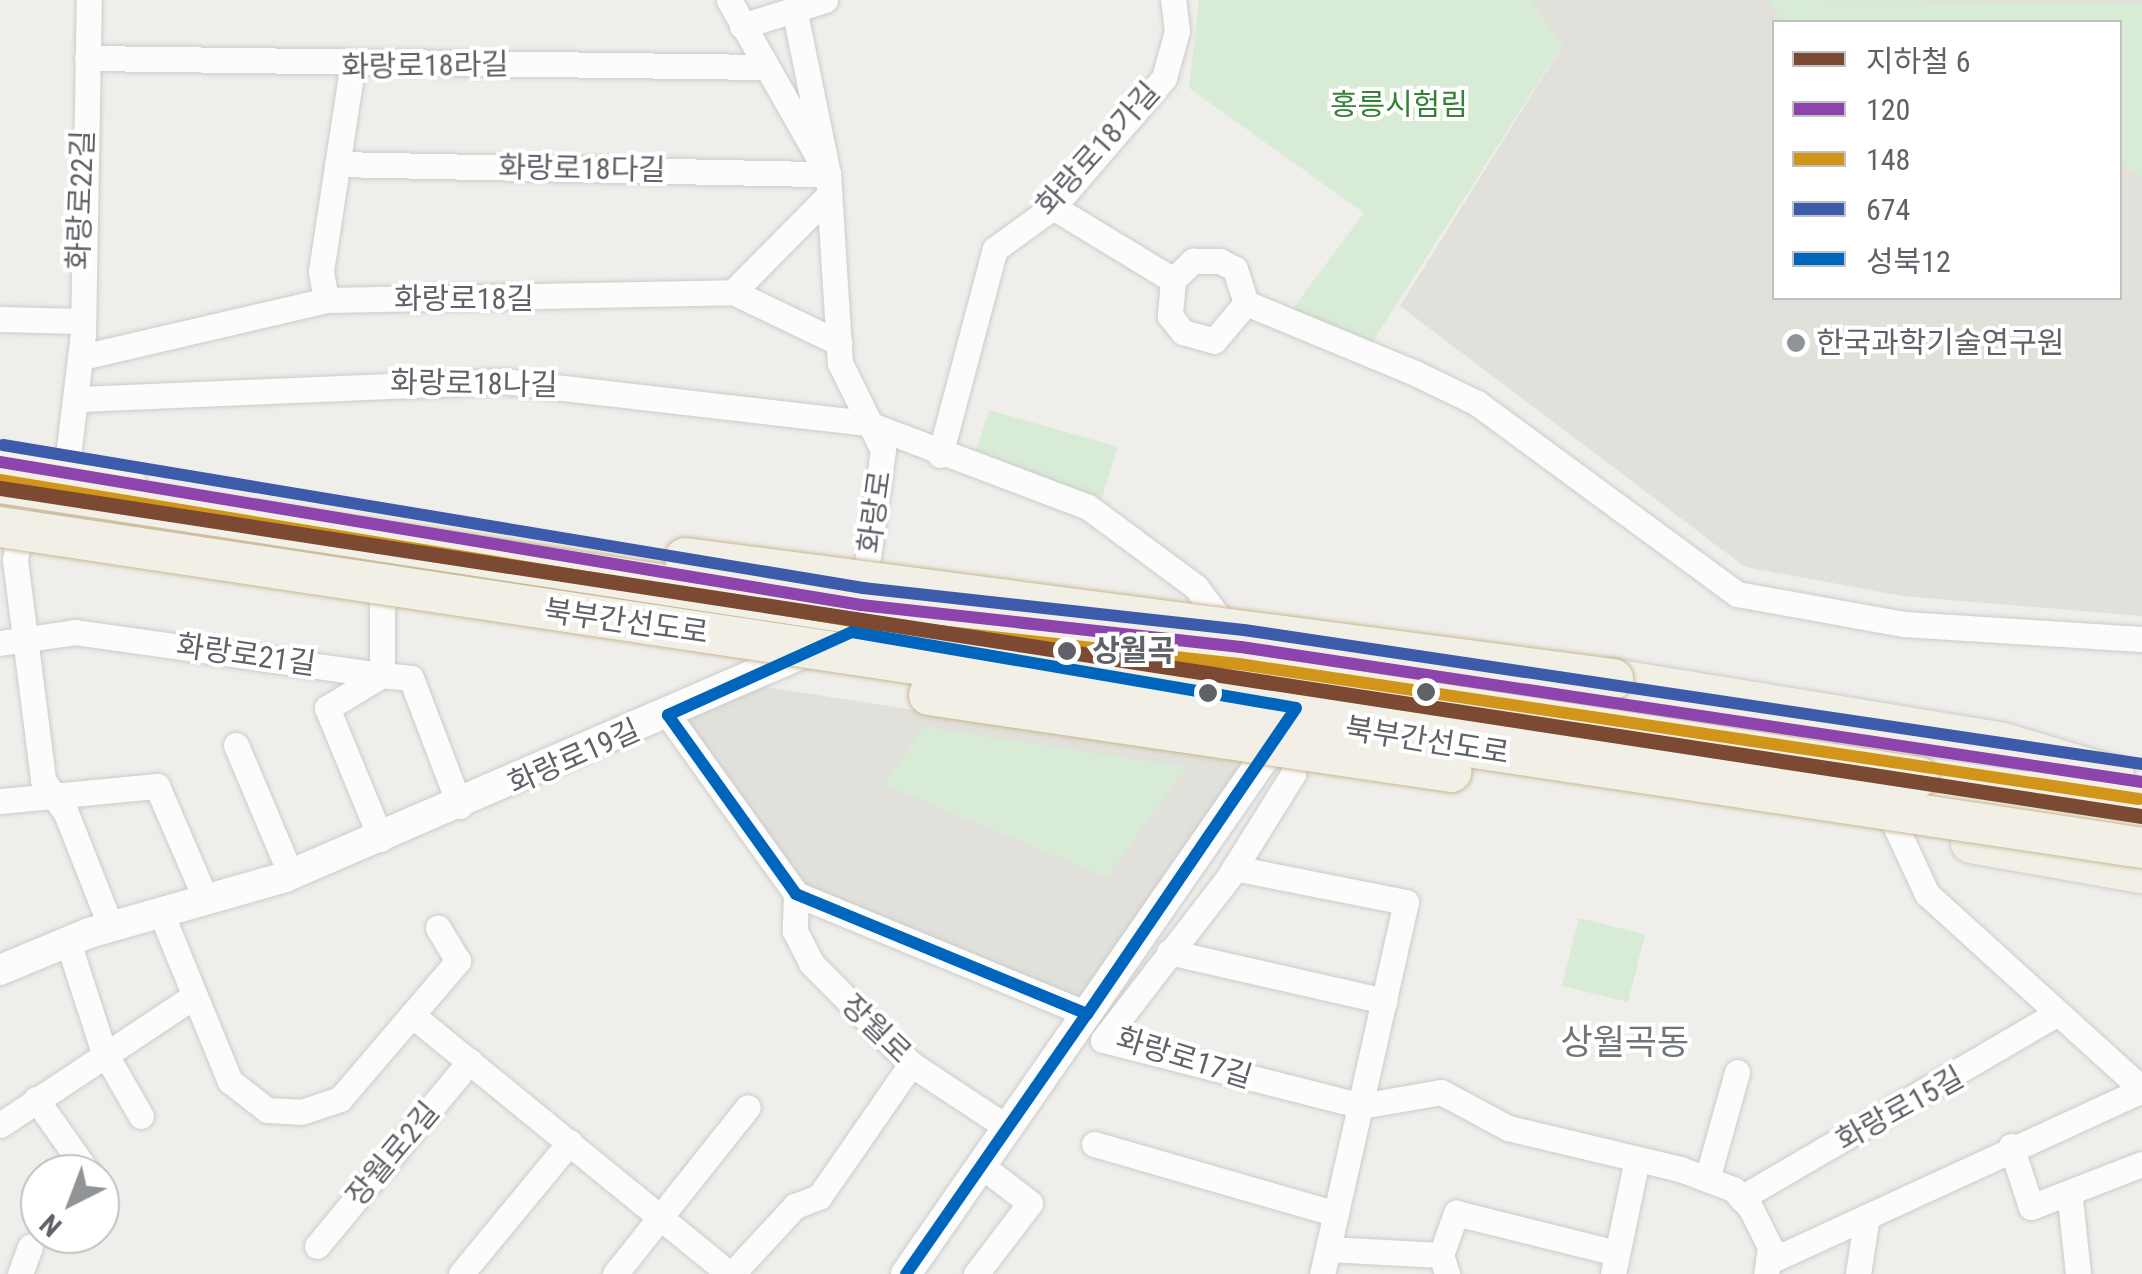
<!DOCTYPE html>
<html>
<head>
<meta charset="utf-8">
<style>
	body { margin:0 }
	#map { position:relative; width:2142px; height:1274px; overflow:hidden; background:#efeeea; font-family:"Roboto Condensed","Noto Sans KR",sans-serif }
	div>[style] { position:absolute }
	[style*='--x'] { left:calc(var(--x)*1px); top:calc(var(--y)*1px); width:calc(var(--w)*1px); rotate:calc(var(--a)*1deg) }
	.education>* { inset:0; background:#e2e0da }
	.green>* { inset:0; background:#d8ebd6; transform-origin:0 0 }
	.roads { filter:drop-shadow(0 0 2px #cbcccc) drop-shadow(0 0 2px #cbcccc) }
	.minor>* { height:25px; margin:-12.5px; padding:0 12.5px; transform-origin:12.5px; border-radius:12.5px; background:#fdfcfc }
	.tertiary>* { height:30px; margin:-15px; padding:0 15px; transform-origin:15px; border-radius:15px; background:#fdfcfc }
	.primary>* { height:38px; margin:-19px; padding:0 19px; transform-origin:19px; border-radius:19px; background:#f4f2e9 }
	.trunk>* { height:40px; margin:-20px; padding:0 20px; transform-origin:20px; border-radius:20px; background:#f2f0e6 }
	.bridges { filter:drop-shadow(0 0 2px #c8b996) drop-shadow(0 0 2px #c8b996) }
	.trunk-bridge>* { height:40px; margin:-20px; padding:0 20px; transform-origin:20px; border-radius:20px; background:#f2f0e6 }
	.bus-1>* { height:12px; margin:-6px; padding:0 6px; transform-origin:6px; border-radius:6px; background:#8e44ad }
	.bus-2>* { height:12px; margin:-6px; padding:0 6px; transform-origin:6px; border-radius:6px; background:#d1951a }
	.bus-3>* { height:12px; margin:-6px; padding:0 6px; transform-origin:6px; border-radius:6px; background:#3d5bab }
	.bus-4>* { height:12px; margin:-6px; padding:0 6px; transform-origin:6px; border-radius:6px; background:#0065bd }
	.metro-1>* { height:15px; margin:-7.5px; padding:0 7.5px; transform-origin:7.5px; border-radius:7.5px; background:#7c4932 }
	.dots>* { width:28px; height:28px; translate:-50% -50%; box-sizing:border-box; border:5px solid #fff; border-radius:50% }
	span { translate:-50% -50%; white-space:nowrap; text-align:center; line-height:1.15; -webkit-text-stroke:8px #fff; paint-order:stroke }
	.street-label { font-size:30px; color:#5f6368 }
	.park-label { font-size:30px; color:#348238 }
	.poi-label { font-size:30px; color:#5f6368 }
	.left { translate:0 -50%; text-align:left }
	.stop-label { font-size:30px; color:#5f6368; font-weight:700 }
	.quarter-label { font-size:35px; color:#70757a }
	.legend { position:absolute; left:1772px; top:20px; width:350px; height:280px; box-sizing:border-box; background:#fff; border:2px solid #bfc1c3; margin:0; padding:12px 18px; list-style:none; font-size:30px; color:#5f6368 }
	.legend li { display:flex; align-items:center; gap:20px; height:50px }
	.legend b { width:50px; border:2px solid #bfc1c3 }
	.north { position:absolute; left:20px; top:1154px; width:100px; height:100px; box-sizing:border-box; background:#fff; border:2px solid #bfc1c3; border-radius:50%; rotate:222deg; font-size:28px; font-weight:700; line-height:40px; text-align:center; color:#5f6368 }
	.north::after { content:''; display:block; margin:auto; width:35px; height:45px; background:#919496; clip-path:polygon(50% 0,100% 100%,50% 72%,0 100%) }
</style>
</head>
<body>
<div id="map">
	<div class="education">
		<div style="clip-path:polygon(evenodd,1528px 0,2142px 0,2142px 616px,1903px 596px,1745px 567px,1400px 306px,1562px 46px,1528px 0,1774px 22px,2120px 22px,2120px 298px,1774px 298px,1774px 22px)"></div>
		<div style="clip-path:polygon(732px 682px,1262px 763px,1087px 1014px,796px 894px,668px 715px)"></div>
	</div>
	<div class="green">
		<div style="clip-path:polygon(1199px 0,1531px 0,1562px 45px,1366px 352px,1285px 319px,1364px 213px,1189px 88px)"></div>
		<div style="clip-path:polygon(1768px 0,2142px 4px,2142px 177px,2120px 163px,2120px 22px,1784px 22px)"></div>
		<div style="clip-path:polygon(989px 410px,1118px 447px,1101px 500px,976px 450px)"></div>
		<div style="clip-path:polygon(924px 727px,1186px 767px,1107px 877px,884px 785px)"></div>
		<div style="left:1579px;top:918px;width:68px;height:70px;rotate:14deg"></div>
	</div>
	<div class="roads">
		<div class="minor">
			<div style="--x:729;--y:0;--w:200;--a:60.4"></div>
			<div style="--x:828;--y:174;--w:189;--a:86.4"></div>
			<div style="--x:840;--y:363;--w:97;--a:63.7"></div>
			<div style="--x:883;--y:450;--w:143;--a:98"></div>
			<div style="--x:742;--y:26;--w:87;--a:-17.4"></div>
			<div style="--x:87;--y:58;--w:677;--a:0.76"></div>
			<div style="--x:337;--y:164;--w:491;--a:1.2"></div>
			<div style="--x:828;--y:174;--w:168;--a:-101.6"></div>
			<div style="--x:1053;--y:207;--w:140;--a:31.3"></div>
			<div style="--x:1173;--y:280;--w:36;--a:95"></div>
			<div style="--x:1170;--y:316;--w:21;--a:51"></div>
			<div style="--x:1183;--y:332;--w:32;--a:16"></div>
			<div style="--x:1214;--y:341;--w:50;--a:-49.9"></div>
			<div style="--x:1246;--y:303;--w:183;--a:22.5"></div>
			<div style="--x:1415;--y:373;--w:69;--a:25.8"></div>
			<div style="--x:1477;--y:403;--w:323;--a:36.3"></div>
			<div style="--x:1737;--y:594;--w:170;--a:10.2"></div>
			<div style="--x:1904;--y:624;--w:238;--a:3.6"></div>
			<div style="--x:1173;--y:280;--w:28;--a:-44"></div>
			<div style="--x:1193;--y:261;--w:27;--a:0"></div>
			<div style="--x:1220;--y:261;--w:17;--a:28"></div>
			<div style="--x:1235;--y:269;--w:36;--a:72"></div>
			<div style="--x:733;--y:292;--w:136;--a:-45.3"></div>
			<div style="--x:326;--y:300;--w:29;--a:-100"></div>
			<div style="--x:321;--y:271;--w:205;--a:-81.3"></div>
			<div style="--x:0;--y:319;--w:81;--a:1.4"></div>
			<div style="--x:82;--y:357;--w:251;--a:-13.1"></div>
			<div style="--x:326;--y:300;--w:407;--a:-1.1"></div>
			<div style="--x:733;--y:292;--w:118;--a:25.7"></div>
			<div style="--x:79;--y:399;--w:424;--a:-2.4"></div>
			<div style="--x:503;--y:381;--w:365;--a:6.6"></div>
			<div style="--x:866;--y:423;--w:237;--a:20.7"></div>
			<div style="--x:1088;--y:507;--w:134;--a:36.5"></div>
			<div style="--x:1196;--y:587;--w:59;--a:53.3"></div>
			<div style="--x:940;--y:455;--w:213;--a:-75.1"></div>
			<div style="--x:995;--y:249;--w:72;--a:-35.9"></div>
			<div style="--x:1053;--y:207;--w:170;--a:-49.3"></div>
			<div style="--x:1164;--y:78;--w:49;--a:-74.5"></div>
			<div style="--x:1177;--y:31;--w:31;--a:-97"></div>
			<div style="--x:66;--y:472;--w:139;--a:-83"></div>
			<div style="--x:83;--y:334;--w:334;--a:-89"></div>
			<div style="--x:22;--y:516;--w:45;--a:99"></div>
			<div style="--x:15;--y:560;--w:222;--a:82.7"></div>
			<div style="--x:43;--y:780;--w:40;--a:55.1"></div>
			<div style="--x:66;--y:813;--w:123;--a:68.5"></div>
			<div style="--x:382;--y:571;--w:104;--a:90"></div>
			<div style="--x:0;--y:643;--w:76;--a:-8.3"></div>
			<div style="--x:75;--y:632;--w:310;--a:8"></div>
			<div style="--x:668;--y:715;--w:220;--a:54.4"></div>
			<div style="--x:796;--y:894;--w:315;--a:22.4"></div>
			<div style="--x:1297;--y:738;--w:36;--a:96"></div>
			<div style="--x:1293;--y:774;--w:121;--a:121.9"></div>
			<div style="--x:1229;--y:877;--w:206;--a:127.7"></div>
			<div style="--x:1103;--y:1040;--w:266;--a:14.3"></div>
			<div style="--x:1361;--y:1106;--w:81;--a:-9.9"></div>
			<div style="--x:1441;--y:1092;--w:76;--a:28.2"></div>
			<div style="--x:1508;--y:1128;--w:177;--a:13.4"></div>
			<div style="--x:1680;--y:1169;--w:57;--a:20.7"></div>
			<div style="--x:1733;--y:1189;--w:25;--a:47"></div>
			<div style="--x:1750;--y:1207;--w:45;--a:63.4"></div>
			<div style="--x:1770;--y:1247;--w:27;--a:98"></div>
			<div style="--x:236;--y:745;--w:141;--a:67.1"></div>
			<div style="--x:0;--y:801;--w:158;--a:-5.5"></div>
			<div style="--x:157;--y:786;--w:124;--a:66.7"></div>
			<div style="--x:1885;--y:804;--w:99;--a:65"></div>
			<div style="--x:1927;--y:894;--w:290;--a:42.2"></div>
			<div style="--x:381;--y:839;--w:142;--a:-112.4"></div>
			<div style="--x:327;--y:708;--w:64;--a:-31"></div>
			<div style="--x:382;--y:675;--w:29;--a:6"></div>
			<div style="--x:411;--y:678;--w:137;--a:69.1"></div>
			<div style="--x:1234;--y:868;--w:175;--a:11.2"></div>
			<div style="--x:1406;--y:902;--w:381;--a:102.7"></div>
			<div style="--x:796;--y:894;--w:37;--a:92"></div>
			<div style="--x:795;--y:931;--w:36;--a:63"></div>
			<div style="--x:811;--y:963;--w:142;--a:45.3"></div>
			<div style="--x:911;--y:1064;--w:116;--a:33.4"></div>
			<div style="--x:161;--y:913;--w:182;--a:67.7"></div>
			<div style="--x:230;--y:1081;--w:47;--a:38.1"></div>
			<div style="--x:267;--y:1110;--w:34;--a:3"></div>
			<div style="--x:301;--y:1112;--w:41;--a:-18.4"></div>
			<div style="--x:340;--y:1099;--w:182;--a:-49.5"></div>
			<div style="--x:458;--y:961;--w:39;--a:-121"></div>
			<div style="--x:68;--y:942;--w:114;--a:72"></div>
			<div style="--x:103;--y:1050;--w:76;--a:60.1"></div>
			<div style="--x:1169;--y:952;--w:221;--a:12.8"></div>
			<div style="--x:412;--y:1015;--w:410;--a:39.2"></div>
			<div style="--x:36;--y:1099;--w:92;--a:54.8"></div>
			<div style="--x:0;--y:1125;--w:229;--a:-33.6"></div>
			<div style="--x:1094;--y:1144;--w:252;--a:16.1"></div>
			<div style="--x:2011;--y:1146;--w:64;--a:71.8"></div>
			<div style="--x:2031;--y:1207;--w:119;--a:-21.2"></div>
			<div style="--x:1707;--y:1179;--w:111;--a:-74.3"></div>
			<div style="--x:1741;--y:1198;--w:363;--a:-30.3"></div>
			<div style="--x:2070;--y:1199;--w:75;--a:83.9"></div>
			<div style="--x:317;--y:1246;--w:240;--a:-50.4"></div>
			<div style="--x:1328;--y:1249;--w:113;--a:3"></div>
			<div style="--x:1441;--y:1255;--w:20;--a:72"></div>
			<div style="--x:1441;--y:1255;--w:45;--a:-70.3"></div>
			<div style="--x:1456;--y:1213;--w:166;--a:14"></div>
			<div style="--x:1768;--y:1262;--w:412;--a:-24.7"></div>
			<div style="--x:20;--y:1274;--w:29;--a:-70"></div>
			<div style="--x:461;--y:1274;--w:171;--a:-50.5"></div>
			<div style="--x:615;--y:1274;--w:213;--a:-51.5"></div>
			<div style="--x:732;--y:1274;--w:93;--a:-47.2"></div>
			<div style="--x:795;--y:1206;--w:26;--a:-21"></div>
			<div style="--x:819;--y:1197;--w:162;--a:-55.3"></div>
			<div style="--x:976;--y:1274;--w:89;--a:-52.7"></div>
			<div style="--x:1030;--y:1203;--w:61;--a:-142.4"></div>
			<div style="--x:1613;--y:1274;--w:117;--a:-78.2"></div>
			<div style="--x:1858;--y:1274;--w:53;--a:-81.3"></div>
		</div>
		<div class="tertiary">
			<div style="--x:0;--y:970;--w:96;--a:-22.6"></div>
			<div style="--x:89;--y:933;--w:204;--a:-15.9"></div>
			<div style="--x:285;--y:877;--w:618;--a:-23.37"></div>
			<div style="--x:906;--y:1274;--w:660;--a:-55.25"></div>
		</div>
		<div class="primary">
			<div style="--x:0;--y:462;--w:129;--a:9.8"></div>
			<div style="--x:571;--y:593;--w:225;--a:7.9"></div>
			<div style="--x:1423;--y:673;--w:399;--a:8.5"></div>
		</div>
		<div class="trunk">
			<div style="--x:1613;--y:679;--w:395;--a:9.3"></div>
			<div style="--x:2003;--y:743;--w:116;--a:16.6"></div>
			<div style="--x:1919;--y:777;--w:225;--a:7.9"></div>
			<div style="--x:1971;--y:843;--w:174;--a:10"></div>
		</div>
	</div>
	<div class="bridges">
		<div class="trunk-bridge">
			<div style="--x:0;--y:483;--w:1941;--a:8.71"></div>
			<div style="--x:0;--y:527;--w:2166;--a:8.52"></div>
			<div style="--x:685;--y:558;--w:936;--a:7.43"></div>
			<div style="--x:929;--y:695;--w:528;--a:8.39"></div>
		</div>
	</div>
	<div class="bus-1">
		<div style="--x:0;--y:462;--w:873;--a:9.43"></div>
		<div style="--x:861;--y:605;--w:382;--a:6.3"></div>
		<div style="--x:1241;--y:647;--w:911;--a:8.52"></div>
	</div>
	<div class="bus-2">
		<div style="--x:0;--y:480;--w:870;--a:9.4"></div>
		<div style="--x:858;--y:622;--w:383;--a:6.3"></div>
		<div style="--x:1239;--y:664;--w:910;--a:8.53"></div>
	</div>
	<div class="bus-3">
		<div style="--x:3;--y:445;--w:872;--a:9.44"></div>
		<div style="--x:863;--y:588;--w:383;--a:6.3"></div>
		<div style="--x:1244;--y:630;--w:908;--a:8.49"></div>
	</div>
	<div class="bus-4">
		<div style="--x:852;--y:632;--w:450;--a:9.7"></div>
		<div style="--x:1296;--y:708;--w:371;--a:124.3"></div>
		<div style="--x:1087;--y:1014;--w:315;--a:-157.6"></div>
		<div style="--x:796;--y:894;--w:220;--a:-125.6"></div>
		<div style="--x:668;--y:715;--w:202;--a:-24.3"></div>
		<div style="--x:906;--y:1274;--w:317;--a:-55.2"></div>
	</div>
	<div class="metro-1">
		<div style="--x:0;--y:488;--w:2167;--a:8.71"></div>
	</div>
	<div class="dots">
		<div style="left:1796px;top:343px;background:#919496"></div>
		<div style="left:1067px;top:651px;background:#5f6368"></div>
		<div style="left:1426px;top:692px;background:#5f6368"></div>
		<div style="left:1208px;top:693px;background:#5f6368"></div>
	</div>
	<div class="street-label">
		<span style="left:425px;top:66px;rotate:-1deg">화랑로18라길</span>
		<span style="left:1098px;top:149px;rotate:-48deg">화랑로18가길</span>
		<span style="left:582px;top:169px;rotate:1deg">화랑로18다길</span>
		<span style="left:81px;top:200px;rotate:-88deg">화랑로22길</span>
		<span style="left:464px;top:299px">화랑로18길</span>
		<span style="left:474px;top:384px;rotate:1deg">화랑로18나길</span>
		<span style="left:875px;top:512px;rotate:-82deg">화랑로</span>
		<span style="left:626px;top:622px;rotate:8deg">북부간선도로</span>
		<span style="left:246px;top:655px;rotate:8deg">화랑로21길</span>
		<span style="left:1427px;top:741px;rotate:9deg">북부간선도로</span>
		<span style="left:574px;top:757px;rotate:-24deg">화랑로19길</span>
		<span style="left:876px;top:1029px;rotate:44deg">장월로</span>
		<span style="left:1184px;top:1058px;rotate:17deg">화랑로17길</span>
		<span style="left:1900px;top:1109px;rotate:-29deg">화랑로15길</span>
		<span style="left:393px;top:1154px;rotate:-50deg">장월로2길</span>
	</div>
	<div class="park-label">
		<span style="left:1399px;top:105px">홍릉시험림</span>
	</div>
	<div class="poi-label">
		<span class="left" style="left:1816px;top:343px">한국과학기술연구원</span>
	</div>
	<div class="stop-label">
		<span class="left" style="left:1092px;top:651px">상월곡</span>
	</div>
	<div class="quarter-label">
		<span style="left:1625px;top:1043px">상월곡동</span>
	</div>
	<ul class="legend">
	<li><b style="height:12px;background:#7c4932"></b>지하철 6</li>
	<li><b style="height:12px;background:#8e44ad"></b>120</li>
	<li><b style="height:12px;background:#d1951a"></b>148</li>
	<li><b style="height:12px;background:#3d5bab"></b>674</li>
	<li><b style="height:12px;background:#0065bd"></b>성북12</li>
	</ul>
	<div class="north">N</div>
</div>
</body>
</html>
